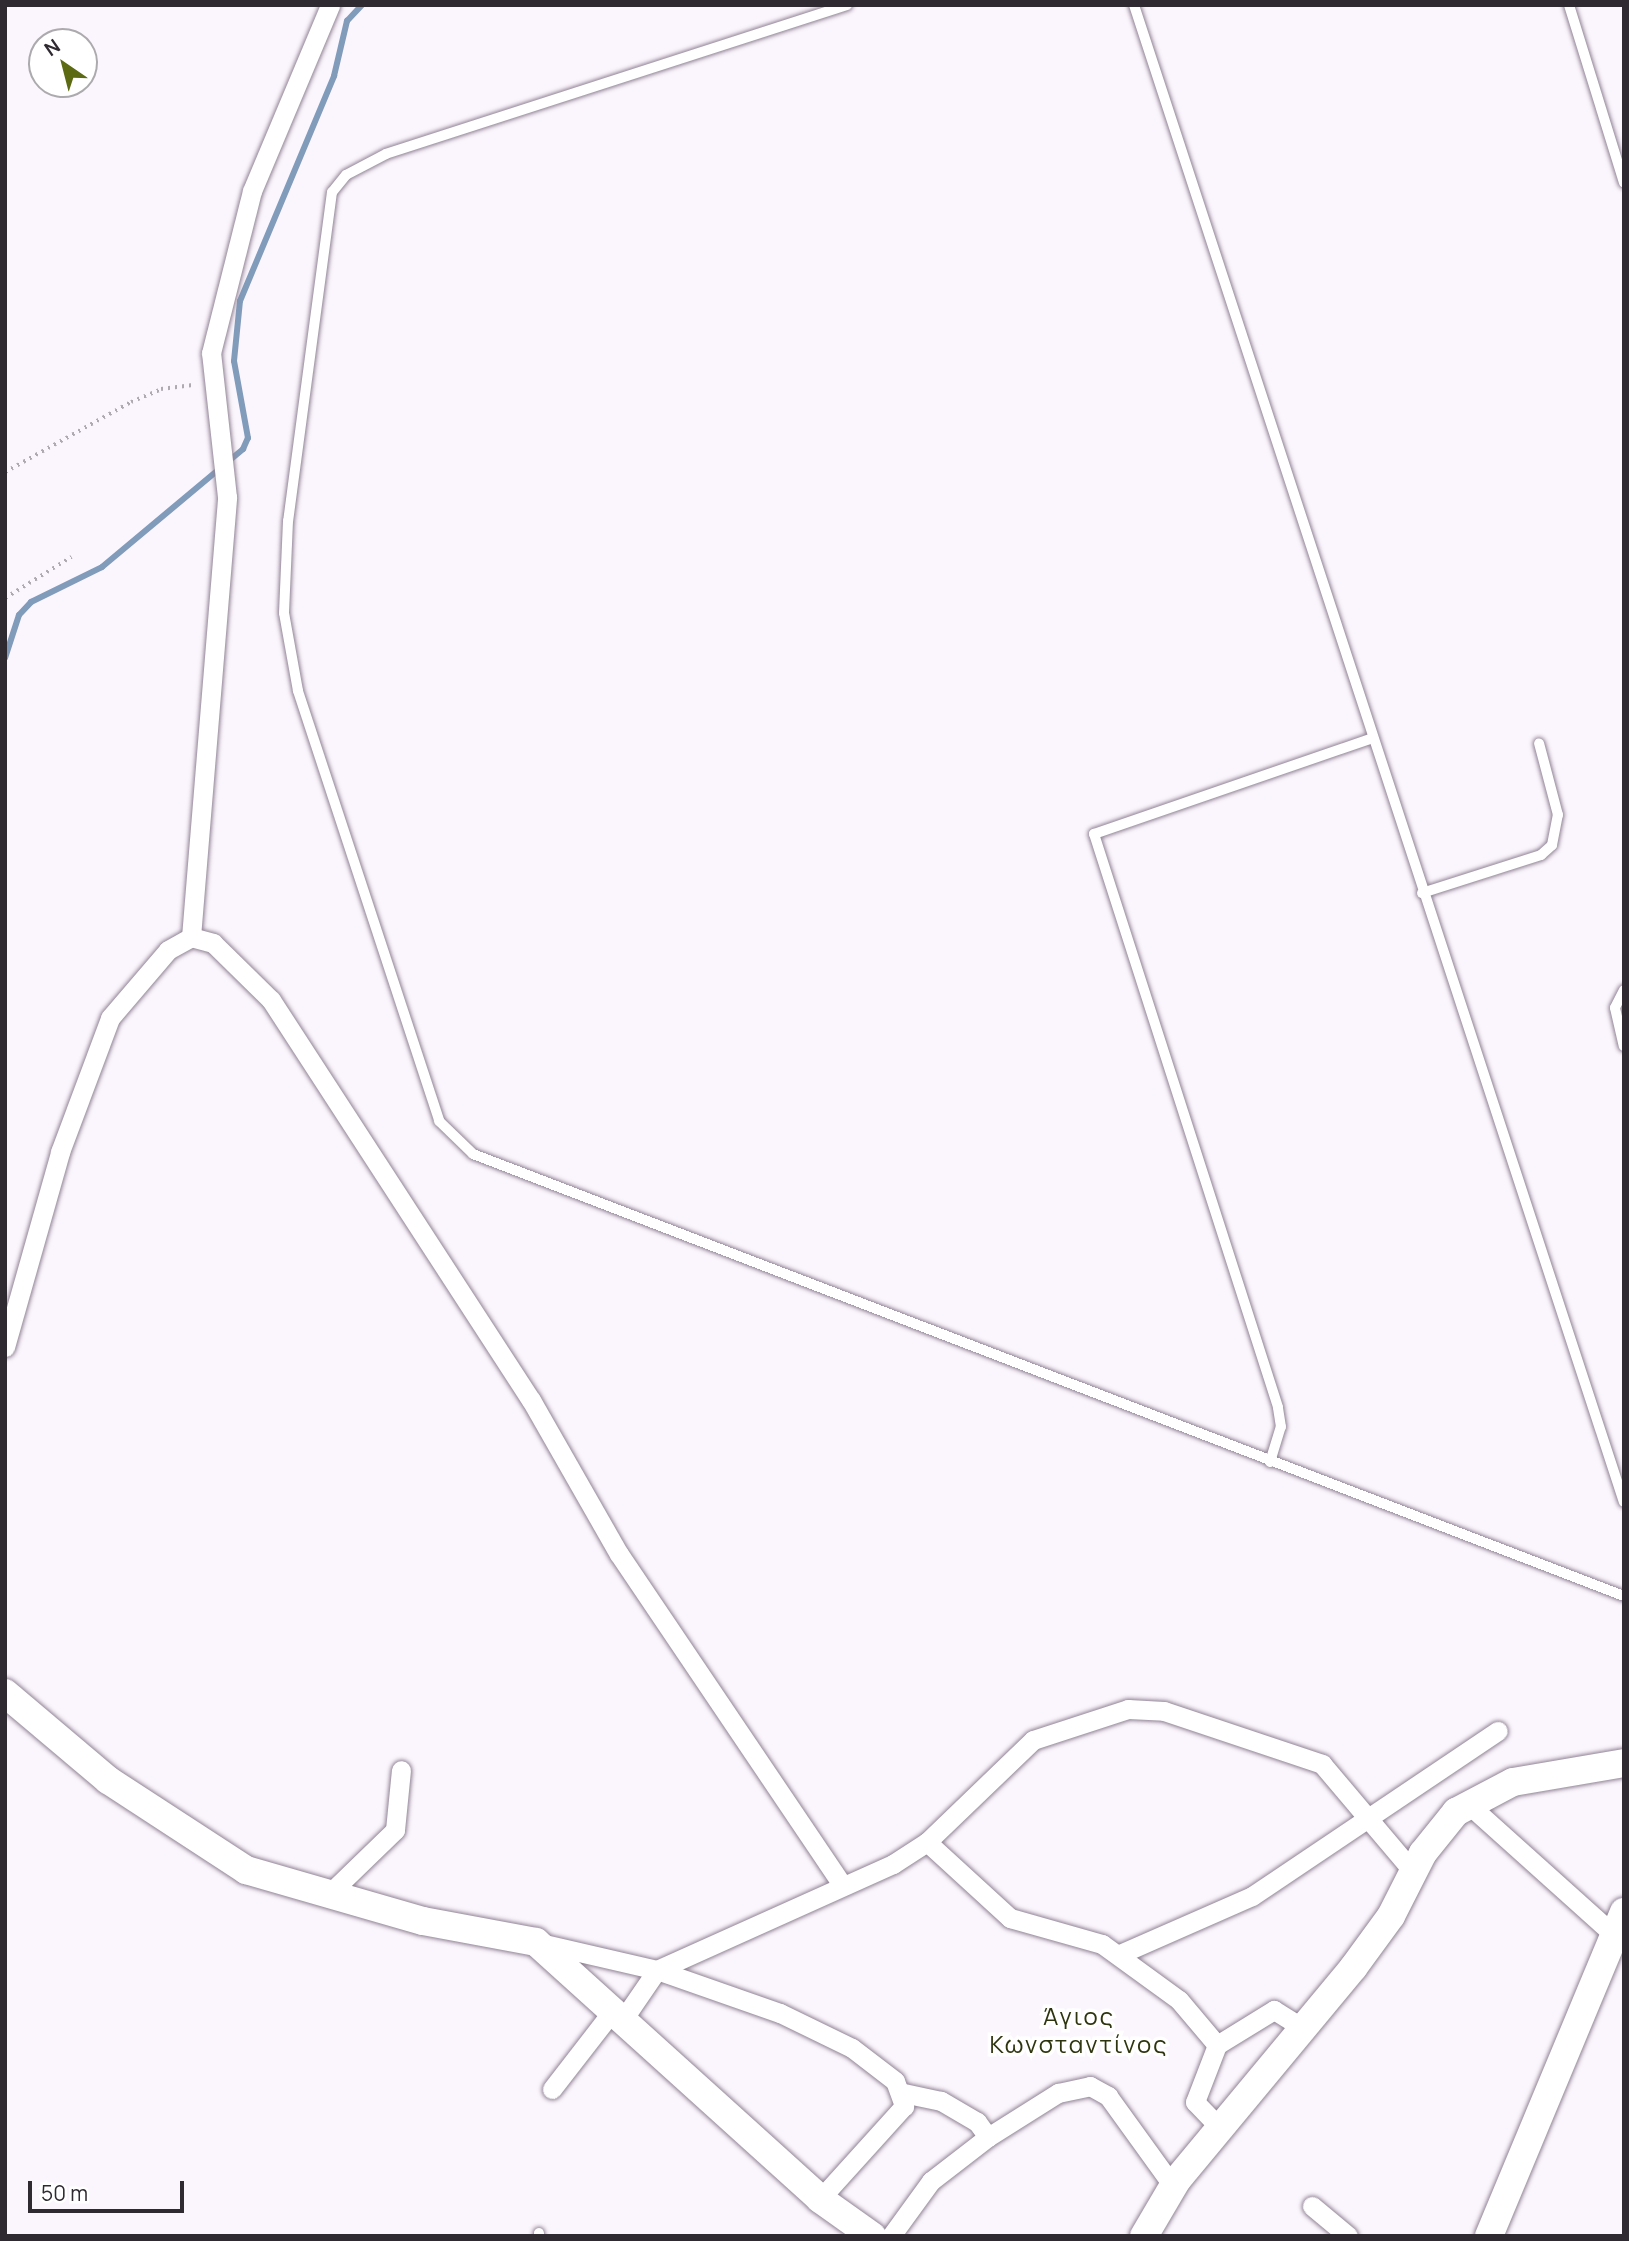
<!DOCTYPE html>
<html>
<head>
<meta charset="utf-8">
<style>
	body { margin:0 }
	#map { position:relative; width:1629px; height:2241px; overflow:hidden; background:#fbf5fd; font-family:Manrope,sans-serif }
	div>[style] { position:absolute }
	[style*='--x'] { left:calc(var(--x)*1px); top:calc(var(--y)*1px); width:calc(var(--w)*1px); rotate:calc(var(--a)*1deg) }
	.stream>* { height:6px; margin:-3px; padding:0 3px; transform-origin:3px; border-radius:3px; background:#819bba }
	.path>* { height:3.5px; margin-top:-1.75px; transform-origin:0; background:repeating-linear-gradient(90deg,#afaab1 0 2px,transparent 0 7px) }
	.roads { filter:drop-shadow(0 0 2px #908394) drop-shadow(0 0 2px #908394) }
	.lane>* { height:10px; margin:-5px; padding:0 5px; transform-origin:5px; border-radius:5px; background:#fff }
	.street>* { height:19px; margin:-9.5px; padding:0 9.5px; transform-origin:9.5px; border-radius:9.5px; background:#fff }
	.secondary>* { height:28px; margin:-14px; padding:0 14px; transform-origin:14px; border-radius:14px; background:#fff }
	span { translate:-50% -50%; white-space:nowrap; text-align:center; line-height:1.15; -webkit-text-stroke:7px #fff; paint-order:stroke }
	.quarter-label { font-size:24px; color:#2e350e; letter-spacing:2px }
	.frame { position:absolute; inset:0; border:7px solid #2f2a31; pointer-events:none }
	.north { position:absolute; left:28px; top:28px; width:70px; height:70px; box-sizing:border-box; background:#fff; border:2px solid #acaaad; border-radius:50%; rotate:325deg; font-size:19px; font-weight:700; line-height:28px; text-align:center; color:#2f2a31 }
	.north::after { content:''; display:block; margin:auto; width:24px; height:32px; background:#5c6a13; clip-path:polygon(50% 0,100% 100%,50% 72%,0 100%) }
	.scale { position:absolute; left:28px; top:2181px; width:156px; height:32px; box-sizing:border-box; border:4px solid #2f2a31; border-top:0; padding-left:9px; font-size:21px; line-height:24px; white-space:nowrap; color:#2f2a31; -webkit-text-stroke:5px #fff; paint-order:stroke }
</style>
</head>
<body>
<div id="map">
	<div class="stream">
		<div style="--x:5;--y:658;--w:45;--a:-72"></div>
		<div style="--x:19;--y:615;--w:18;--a:-47"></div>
		<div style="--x:31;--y:602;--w:79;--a:-26.2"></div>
		<div style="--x:102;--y:567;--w:184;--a:-39.9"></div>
		<div style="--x:243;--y:449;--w:12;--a:-66"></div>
		<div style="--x:248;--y:438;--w:78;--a:-100.3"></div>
		<div style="--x:234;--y:361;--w:60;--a:-84.3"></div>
		<div style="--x:240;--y:301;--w:244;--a:-67.3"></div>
		<div style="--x:334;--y:76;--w:57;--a:-76.7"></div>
		<div style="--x:347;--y:21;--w:22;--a:-47"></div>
	</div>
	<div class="path">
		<div style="--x:5;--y:472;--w:144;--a:-29.1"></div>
		<div style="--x:131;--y:402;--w:33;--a:-23"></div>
		<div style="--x:161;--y:389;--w:34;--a:-7"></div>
		<div style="--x:5;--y:598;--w:78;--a:-31.8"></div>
	</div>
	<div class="roads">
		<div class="lane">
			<div style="--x:847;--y:5;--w:484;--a:162.1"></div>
			<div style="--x:386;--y:154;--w:45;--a:152.3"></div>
			<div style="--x:346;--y:175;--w:22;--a:129"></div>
			<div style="--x:332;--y:192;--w:332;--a:97.6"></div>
			<div style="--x:288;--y:521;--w:92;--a:92.5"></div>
			<div style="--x:284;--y:613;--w:79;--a:79.8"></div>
			<div style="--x:298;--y:691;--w:453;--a:71.8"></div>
			<div style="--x:439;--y:1121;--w:47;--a:44.1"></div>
			<div style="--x:473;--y:1154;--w:1233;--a:21.01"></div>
			<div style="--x:1134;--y:5;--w:1575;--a:71.88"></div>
			<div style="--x:1569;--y:5;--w:186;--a:72.8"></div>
			<div style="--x:1422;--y:893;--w:125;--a:-17.7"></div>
			<div style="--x:1541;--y:855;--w:15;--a:-42"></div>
			<div style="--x:1552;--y:845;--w:31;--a:-79"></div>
			<div style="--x:1558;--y:815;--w:74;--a:-104.8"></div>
			<div style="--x:1624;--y:990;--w:20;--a:117"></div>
			<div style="--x:1615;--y:1008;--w:39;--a:77"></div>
			<div style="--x:1270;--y:1462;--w:37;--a:-73"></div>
			<div style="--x:1281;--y:1427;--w:20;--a:-99"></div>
			<div style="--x:1278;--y:1407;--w:602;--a:-107.8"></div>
			<div style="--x:1094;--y:834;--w:295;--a:-19"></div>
			<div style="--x:539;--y:2236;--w:3;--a:-90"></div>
		</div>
		<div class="street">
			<div style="--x:191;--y:937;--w:441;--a:-85.3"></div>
			<div style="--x:227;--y:497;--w:145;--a:-96.3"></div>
			<div style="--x:211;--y:353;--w:167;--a:-75.8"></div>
			<div style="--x:252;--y:191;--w:202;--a:-67.2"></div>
			<div style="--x:5;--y:1347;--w:203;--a:-74.2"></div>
			<div style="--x:60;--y:1152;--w:143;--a:-69.5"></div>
			<div style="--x:110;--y:1018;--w:89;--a:-49.5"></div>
			<div style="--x:168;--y:950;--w:26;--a:-29"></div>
			<div style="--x:191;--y:937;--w:23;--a:15"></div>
			<div style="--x:213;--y:943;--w:81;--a:44.5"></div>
			<div style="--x:271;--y:1000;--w:477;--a:57"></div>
			<div style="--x:531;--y:1400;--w:177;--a:60.3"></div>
			<div style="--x:619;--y:1554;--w:399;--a:56"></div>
			<div style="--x:1467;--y:1803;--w:198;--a:41.9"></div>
			<div style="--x:927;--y:1842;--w:113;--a:42.5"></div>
			<div style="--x:1010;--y:1918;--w:96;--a:15.8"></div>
			<div style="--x:1102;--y:1944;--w:95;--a:36"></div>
			<div style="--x:1179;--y:2000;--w:59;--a:49.8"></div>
			<div style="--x:1217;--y:2045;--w:61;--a:111.1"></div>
			<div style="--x:1195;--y:2102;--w:37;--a:46"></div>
			<div style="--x:329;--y:1894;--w:92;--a:-44.1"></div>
			<div style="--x:395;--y:1830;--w:60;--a:-84.3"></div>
			<div style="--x:540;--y:1943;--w:120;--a:13"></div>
			<div style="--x:657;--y:1970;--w:130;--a:19.3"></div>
			<div style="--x:780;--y:2013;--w:80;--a:25.9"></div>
			<div style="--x:852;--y:2048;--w:54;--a:37.5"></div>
			<div style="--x:895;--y:2081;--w:27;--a:70"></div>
			<div style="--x:904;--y:2106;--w:125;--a:132.1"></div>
			<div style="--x:1120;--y:1954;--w:144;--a:-23.7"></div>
			<div style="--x:1252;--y:1896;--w:296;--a:-33.9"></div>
			<div style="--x:624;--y:2018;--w:58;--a:-55.5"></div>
			<div style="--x:657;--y:1970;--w:259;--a:-24.2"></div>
			<div style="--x:893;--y:1864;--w:40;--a:-32.9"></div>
			<div style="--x:927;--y:1842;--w:147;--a:-43.9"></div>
			<div style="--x:1033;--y:1740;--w:100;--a:-18.1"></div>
			<div style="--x:1128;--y:1709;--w:36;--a:3"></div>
			<div style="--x:1164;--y:1711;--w:167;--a:18.5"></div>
			<div style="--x:1322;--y:1764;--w:143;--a:49.8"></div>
			<div style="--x:1217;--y:2045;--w:67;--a:-31.6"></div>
			<div style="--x:1274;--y:2010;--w:32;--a:32"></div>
			<div style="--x:552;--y:2089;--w:101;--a:-52.2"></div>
			<div style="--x:988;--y:2137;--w:83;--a:-32.2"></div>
			<div style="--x:1058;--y:2093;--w:33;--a:-12"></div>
			<div style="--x:1090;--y:2086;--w:21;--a:29"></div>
			<div style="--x:1108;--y:2096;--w:111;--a:54.2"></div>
			<div style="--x:1312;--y:2206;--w:47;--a:39.8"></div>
			<div style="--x:891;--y:2236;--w:68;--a:-54"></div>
			<div style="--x:931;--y:2181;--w:72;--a:-37.7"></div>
			<div style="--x:988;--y:2137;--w:19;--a:-126"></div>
			<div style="--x:977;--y:2122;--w:42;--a:-149.7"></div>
			<div style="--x:941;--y:2101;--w:38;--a:-168"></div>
		</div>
		<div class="secondary">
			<div style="--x:5;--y:1693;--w:135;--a:40.2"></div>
			<div style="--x:108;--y:1780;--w:165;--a:33.1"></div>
			<div style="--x:246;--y:1870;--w:184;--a:16.1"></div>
			<div style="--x:423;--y:1921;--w:115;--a:10.5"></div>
			<div style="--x:536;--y:1942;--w:383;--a:42.1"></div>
			<div style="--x:820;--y:2199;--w:64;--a:35.4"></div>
			<div style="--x:1144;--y:2236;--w:65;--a:-59.5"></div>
			<div style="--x:1177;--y:2180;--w:276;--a:-50.3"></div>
			<div style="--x:1353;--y:1968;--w:64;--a:-53.8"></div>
			<div style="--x:1391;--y:1916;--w:71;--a:-63.1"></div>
			<div style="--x:1423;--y:1853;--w:53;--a:-51.2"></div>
			<div style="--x:1456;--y:1812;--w:64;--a:-27.8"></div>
			<div style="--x:1513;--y:1782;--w:113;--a:-9.7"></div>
			<div style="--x:1489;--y:2236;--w:351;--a:-67.4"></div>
		</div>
	</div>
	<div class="quarter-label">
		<span style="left:1079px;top:2030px">Άγιος<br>Κωνσταντίνος</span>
	</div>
	<div class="frame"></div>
	<div class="north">N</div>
	<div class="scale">50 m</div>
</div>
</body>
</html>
